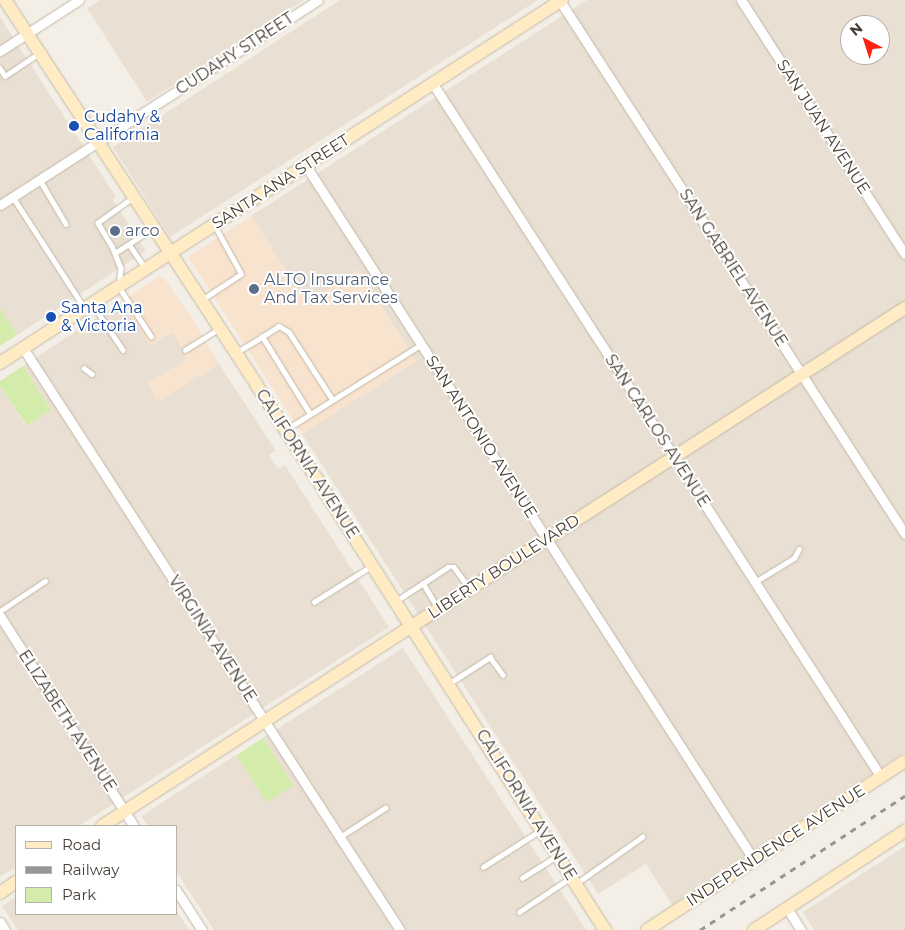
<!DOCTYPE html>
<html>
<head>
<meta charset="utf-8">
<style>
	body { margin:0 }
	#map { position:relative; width:905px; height:930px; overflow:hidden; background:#f4efe6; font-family:Montserrat,sans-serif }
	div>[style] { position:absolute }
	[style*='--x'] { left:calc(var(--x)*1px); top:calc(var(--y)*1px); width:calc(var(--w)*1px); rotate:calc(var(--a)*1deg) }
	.residential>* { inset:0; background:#e9e0d3 }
	.commercial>* { inset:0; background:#f8e3cf }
	.green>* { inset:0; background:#d4ecab; transform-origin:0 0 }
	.roads { filter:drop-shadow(0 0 1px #c3b9aa) drop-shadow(0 0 1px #c3b9aa) }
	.lane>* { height:4.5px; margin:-2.25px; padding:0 2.25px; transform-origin:2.25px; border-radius:2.25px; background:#fff }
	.street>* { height:9px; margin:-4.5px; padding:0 4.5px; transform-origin:4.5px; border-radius:4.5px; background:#fff }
	.secondary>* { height:12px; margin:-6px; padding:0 6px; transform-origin:6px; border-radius:6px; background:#ffecc5 }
	.rail>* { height:3px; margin-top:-1.5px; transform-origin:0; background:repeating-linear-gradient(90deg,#969696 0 6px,transparent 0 12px) }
	.dots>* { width:14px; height:14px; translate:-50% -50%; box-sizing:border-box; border:2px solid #fff; border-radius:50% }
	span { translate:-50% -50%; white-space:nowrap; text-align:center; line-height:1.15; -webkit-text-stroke:4px #fff; paint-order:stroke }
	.street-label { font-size:16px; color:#473e34 }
	.transit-label { font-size:16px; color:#164399 }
	.left { translate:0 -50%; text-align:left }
	.service-label { font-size:16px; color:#4e5e75 }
	.legend { position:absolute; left:15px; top:825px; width:162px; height:90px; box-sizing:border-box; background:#fff; border:1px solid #b5b2ae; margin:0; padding:6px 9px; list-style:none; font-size:15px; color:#473e34 }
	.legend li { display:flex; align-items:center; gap:10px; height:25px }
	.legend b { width:25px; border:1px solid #b5b2ae }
	.north { position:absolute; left:840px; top:15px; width:50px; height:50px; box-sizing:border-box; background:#fff; border:1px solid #b5b2ae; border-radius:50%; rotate:320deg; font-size:14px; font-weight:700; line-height:20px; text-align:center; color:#473e34 }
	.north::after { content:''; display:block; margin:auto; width:18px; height:22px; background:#ff2212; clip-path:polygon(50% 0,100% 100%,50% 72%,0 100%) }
</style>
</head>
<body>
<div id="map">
	<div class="residential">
		<div style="clip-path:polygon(100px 0,304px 0,147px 102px,87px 8px)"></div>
		<div style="clip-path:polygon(340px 0,538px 0,170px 237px,113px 147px)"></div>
		<div style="clip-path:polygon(evenodd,587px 0,905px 0,905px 752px,672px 905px,646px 864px,598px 894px,302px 434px,416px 361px,358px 270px,307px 303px,251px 216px,587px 0,850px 25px,880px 25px,880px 55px,850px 55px,850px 25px)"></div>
		<div style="clip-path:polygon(0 17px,116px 197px,113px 200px,146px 251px,17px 335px,0 308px)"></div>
		<div style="clip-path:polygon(122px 301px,150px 346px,174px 332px,187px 359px,148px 384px,159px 401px,219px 364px,276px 451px,269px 455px,278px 469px,285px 465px,389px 627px,79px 826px,16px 826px,16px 867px,0 877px,0 386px,26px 426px,51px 410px,23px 366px)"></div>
		<div style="clip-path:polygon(403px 648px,586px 930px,214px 930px,176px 871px,176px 826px,148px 826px,141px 816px,236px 755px,267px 801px,293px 785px,263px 738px)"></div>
		<div style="clip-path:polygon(905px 846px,905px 930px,814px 930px,803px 912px)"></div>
		<div style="clip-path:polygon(16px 897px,16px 914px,176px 914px,176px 910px,189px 930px,18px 930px,2px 906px)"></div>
	</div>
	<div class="commercial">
		<div style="clip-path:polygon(251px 216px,307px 303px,358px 270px,416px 361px,302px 434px,188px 257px)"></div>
		<div style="clip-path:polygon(158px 277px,164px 278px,192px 318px,219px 364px,158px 402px,148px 384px,187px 359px,174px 332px,150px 346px,122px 301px)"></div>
	</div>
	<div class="green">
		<div style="clip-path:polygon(0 308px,17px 335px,0 346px)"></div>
		<div style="clip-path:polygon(23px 366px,51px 410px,27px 426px,0 386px,0 381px)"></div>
		<div style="left:263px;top:738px;width:56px;height:32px;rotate:57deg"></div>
	</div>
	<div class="roads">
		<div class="lane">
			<div style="--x:0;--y:68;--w:9;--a:58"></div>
			<div style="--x:5;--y:76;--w:40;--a:-34"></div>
			<div style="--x:40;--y:180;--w:51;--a:59.4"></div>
			<div style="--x:13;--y:197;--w:131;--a:57.2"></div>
			<div style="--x:133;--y:198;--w:43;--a:144.5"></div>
			<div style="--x:98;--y:223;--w:27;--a:59"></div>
			<div style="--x:112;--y:246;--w:24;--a:68"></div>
			<div style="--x:121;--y:268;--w:19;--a:96"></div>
			<div style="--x:119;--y:287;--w:59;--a:56.9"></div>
			<div style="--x:129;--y:244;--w:29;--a:56"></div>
			<div style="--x:115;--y:253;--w:44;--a:-33"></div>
			<div style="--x:203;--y:299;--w:45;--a:-33.3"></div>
			<div style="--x:241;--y:274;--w:56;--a:-118.9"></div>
			<div style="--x:93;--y:305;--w:54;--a:56.3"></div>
			<div style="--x:185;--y:350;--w:40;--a:-32"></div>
			<div style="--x:237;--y:352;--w:29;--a:-31"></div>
			<div style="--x:84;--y:368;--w:10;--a:37"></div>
			<div style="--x:310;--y:414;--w:91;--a:-121.9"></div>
			<div style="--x:262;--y:337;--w:20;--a:-33"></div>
			<div style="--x:279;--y:326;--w:12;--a:31"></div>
			<div style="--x:289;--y:332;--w:81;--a:57.1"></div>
			<div style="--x:287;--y:429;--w:160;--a:-32.2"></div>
			<div style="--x:755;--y:582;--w:46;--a:-31.6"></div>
			<div style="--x:794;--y:558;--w:10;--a:-61"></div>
			<div style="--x:423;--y:583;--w:29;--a:59"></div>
			<div style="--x:396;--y:601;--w:62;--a:-33.2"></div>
			<div style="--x:448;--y:567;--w:6;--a:0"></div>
			<div style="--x:454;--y:567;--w:26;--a:54"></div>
			<div style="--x:314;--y:602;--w:66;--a:-32"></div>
			<div style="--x:0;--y:611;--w:54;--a:-33.7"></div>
			<div style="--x:450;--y:683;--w:48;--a:-33"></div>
			<div style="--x:490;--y:657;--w:22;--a:54"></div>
			<div style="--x:340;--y:837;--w:54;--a:-32.8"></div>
			<div style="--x:483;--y:867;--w:69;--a:-32.5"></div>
			<div style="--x:522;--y:878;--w:41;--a:-32.2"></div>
			<div style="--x:577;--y:883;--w:80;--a:-35.3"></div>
			<div style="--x:519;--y:912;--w:61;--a:-33.7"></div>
		</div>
		<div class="street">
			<div style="--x:741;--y:0;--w:302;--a:57.2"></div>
			<div style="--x:560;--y:1;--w:635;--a:57.09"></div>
			<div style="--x:0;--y:51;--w:94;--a:-32.8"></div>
			<div style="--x:433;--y:84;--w:825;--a:57.12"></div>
			<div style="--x:306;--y:166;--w:826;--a:57.16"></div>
			<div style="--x:0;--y:205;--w:378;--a:-32.8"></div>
			<div style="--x:23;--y:348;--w:693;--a:57.07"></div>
			<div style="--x:0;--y:616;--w:249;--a:57.5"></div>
			<div style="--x:176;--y:890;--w:48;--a:57"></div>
			<div style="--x:787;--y:908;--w:26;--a:58"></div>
			<div style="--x:0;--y:922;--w:9;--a:58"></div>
		</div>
		<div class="secondary">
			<div style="--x:5;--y:0;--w:459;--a:56.8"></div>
			<div style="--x:256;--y:384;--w:648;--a:57.41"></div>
			<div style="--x:0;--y:363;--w:669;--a:-32.86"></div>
			<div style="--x:102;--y:826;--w:956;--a:-32.83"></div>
			<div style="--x:0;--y:893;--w:19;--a:-35"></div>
			<div style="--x:647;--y:930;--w:308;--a:-33.2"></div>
			<div style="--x:754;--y:930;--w:181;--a:-33.3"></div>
		</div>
	</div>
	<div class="rail">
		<div style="--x:700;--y:930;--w:245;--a:-33.2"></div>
	</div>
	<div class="dots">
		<div style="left:74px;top:126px;background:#1a4fb4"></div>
		<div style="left:115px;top:231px;background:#5c6f8a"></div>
		<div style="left:254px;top:289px;background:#5c6f8a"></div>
		<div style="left:51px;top:317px;background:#1a4fb4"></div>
	</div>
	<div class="street-label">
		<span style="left:235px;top:54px;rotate:-33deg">CUDAHY STREET</span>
		<span style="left:823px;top:127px;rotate:57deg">SAN JUAN AVENUE</span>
		<span style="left:281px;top:182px;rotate:-33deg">SANTA ANA STREET</span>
		<span style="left:733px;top:268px;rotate:57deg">SAN GABRIEL AVENUE</span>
		<span style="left:657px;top:431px;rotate:57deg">SAN CARLOS AVENUE</span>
		<span style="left:481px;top:437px;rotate:57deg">SAN ANTONIO AVENUE</span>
		<span style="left:307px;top:464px;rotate:57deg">CALIFORNIA AVENUE</span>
		<span style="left:504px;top:567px;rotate:-33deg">LIBERTY BOULEVARD</span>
		<span style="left:212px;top:639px;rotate:57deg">VIRGINIA AVENUE</span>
		<span style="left:67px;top:721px;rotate:57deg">ELIZABETH AVENUE</span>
		<span style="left:526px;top:805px;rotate:58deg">CALIFORNIA AVENUE</span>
		<span style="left:776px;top:846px;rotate:-33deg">INDEPENDENCE AVENUE</span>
	</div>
	<div class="transit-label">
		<span class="left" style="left:84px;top:126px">Cudahy &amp;<br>California</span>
		<span class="left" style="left:61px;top:317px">Santa Ana<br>&amp; Victoria</span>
	</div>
	<div class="service-label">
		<span class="left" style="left:125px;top:231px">arco</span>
		<span class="left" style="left:264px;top:289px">ALTO Insurance<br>And Tax Services</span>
	</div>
	<ul class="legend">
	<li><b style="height:6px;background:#ffecc5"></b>Road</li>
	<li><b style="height:6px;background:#969696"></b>Railway</li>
	<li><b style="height:14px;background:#d4ecab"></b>Park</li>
	</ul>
	<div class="north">N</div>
</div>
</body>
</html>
